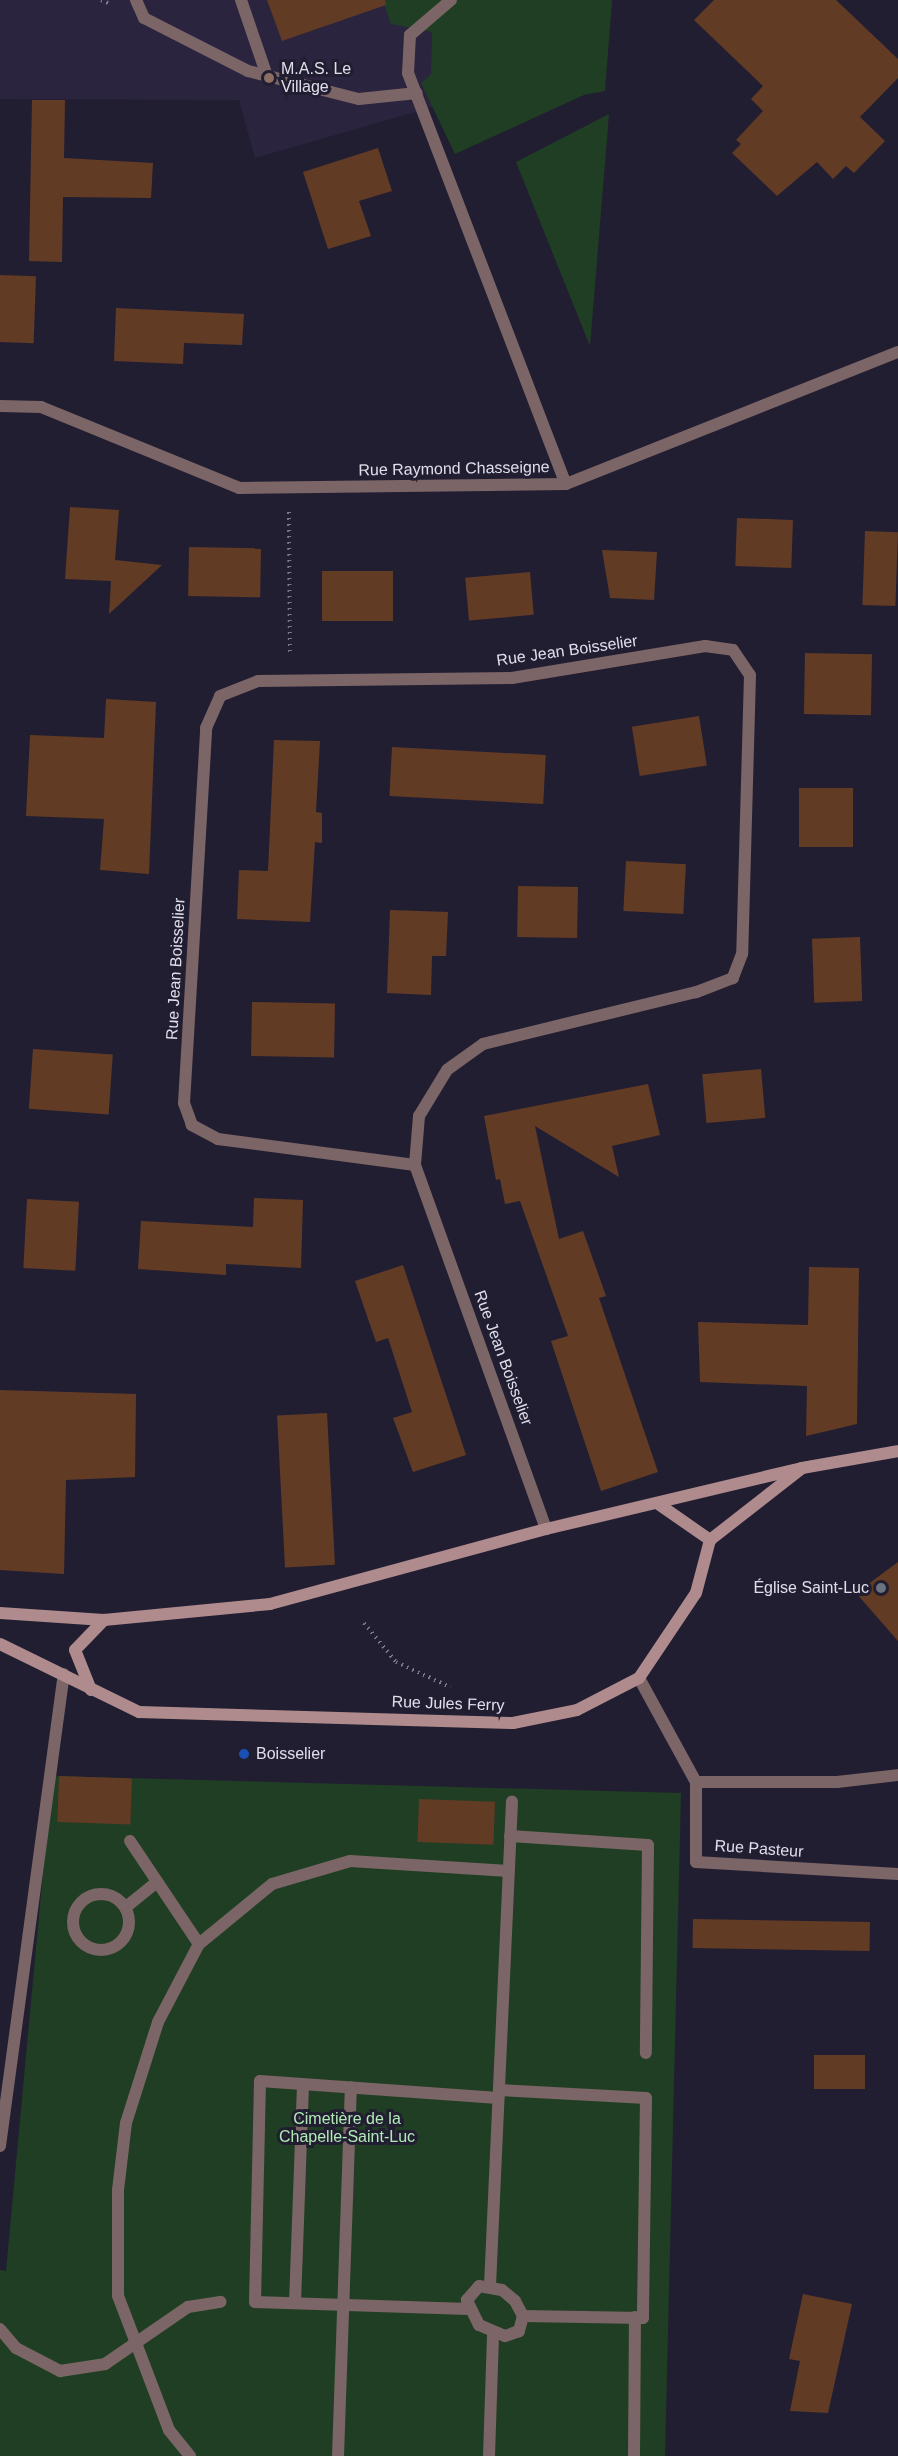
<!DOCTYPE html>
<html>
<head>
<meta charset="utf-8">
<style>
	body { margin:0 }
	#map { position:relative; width:898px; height:2456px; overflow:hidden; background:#221e32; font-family:Arial,sans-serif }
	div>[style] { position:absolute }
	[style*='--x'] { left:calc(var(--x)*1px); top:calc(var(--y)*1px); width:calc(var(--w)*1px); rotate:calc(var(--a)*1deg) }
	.built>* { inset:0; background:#2a243e }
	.green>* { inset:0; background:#203e23 }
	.building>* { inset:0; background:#623b25; transform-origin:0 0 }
	.path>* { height:4px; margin-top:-2px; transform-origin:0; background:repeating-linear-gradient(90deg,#7a7788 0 1.5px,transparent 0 6px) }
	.lane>* { height:12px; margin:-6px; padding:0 6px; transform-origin:6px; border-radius:6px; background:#7b6566 }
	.lane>.ring { margin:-6px; padding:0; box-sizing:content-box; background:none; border:12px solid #7b6566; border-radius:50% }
	.street>* { height:12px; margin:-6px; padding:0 6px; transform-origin:6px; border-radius:6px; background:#7b6566 }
	.secondary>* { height:12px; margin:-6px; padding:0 6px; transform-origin:6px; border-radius:6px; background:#af8b8d }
	.dots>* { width:16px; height:16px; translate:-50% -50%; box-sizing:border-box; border:3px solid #221e32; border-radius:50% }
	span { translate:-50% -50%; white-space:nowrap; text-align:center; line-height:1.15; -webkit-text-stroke:6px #221e32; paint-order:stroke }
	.poi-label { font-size:16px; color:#e0deeb }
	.left { translate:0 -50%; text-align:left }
	.right { translate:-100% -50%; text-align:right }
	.street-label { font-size:16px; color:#e0deeb }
	.park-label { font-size:16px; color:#b0eab4 }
</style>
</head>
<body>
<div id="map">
	<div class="built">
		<div style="clip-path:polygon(0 0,612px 0,607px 57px,255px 158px,239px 100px,0 99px)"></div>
	</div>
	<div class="green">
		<div style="clip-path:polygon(383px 0,612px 0,605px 91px,584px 95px,455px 154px,421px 83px,431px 74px,432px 32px,391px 24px)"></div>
		<div style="clip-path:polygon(609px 114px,590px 346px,516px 162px)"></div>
		<div style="clip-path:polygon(52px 1776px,681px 1793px,665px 2456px,0 2456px,0 2270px,6px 2271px)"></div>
	</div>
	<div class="building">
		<div style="clip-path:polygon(267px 0,385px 0,386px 5px,282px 41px)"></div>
		<div style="clip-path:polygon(714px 0,836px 0,898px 59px,898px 78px,860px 117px,885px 141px,854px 173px,846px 166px,833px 179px,817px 162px,777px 196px,732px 153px,741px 144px,736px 140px,763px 111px,751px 99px,763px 86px,694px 20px)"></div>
		<div style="clip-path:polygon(32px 100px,65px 100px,64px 158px,153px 163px,151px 198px,63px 197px,62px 262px,29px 261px)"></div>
		<div style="clip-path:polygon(378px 148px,392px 191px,359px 201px,371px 236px,328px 249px,303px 172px)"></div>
		<div style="left:0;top:275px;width:36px;height:67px;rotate:2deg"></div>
		<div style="clip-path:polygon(116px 308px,244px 314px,242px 345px,184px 343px,183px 364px,114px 361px)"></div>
		<div style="clip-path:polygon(70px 507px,119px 510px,115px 560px,162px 565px,109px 614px,111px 581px,65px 579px)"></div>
		<div style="left:737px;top:518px;width:56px;height:48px;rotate:2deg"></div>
		<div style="left:865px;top:531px;width:33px;height:74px;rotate:2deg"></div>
		<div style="left:189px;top:547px;width:72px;height:49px;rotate:1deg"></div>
		<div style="clip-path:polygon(602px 550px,657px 552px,654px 600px,610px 598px)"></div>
		<div style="left:322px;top:571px;width:71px;height:50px"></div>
		<div style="left:530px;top:572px;width:43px;height:65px;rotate:85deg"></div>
		<div style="left:805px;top:653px;width:67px;height:61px;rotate:1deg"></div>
		<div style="clip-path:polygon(106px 699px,156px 702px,149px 874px,100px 870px,104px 819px,26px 816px,30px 735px,104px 738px)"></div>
		<div style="left:699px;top:716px;width:50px;height:68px;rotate:81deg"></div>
		<div style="clip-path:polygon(274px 740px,320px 741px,316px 812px,322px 813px,322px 843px,315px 842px,310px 922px,237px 919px,239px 870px,268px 871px)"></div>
		<div style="left:392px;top:747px;width:154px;height:49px;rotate:3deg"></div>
		<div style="left:853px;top:788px;width:59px;height:54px;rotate:90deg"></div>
		<div style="left:626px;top:861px;width:60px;height:50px;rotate:3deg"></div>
		<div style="left:518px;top:886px;width:60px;height:51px;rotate:1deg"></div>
		<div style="clip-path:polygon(390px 910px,448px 912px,446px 956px,432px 956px,431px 995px,387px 993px)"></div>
		<div style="left:860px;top:937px;width:64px;height:48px;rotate:88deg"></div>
		<div style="left:252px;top:1002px;width:83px;height:54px;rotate:1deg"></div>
		<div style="left:33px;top:1049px;width:80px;height:60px;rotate:4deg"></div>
		<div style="left:761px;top:1069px;width:49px;height:59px;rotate:85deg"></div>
		<div style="clip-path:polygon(648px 1084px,660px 1135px,612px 1146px,619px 1177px,535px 1126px,559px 1239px,583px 1231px,606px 1296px,599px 1298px,658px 1472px,601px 1491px,551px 1341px,568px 1336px,520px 1201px,505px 1204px,500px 1179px,496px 1180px,484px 1116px)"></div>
		<div style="clip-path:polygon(254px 1198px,303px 1200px,301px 1268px,226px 1264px,226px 1275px,138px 1269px,141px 1221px,253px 1227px)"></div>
		<div style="left:27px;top:1199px;width:52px;height:69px;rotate:3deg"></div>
		<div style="clip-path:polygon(403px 1265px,466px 1455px,413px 1472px,393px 1418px,412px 1412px,388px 1338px,376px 1342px,355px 1281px)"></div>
		<div style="clip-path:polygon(809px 1267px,859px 1268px,857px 1424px,806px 1436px,807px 1386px,700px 1382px,698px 1322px,808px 1325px)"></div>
		<div style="clip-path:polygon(0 1390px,136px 1394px,135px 1477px,66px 1480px,64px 1574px,0 1570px)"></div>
		<div style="left:327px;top:1413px;width:152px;height:50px;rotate:87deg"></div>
		<div style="clip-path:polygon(898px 1562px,898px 1641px,856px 1593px)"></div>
		<div style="left:59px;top:1776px;width:73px;height:46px;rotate:2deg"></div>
		<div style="left:419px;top:1799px;width:76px;height:43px;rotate:2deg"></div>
		<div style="left:693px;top:1919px;width:177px;height:29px;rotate:1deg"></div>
		<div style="left:814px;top:2055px;width:51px;height:34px"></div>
		<div style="clip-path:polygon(803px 2294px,852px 2304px,828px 2413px,790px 2411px,800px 2361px,789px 2359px)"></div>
	</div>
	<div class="path">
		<div style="--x:101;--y:0;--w:10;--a:24"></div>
		<div style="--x:289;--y:512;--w:142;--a:89.6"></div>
		<div style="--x:364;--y:1623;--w:50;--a:50.6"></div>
		<div style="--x:396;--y:1662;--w:60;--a:24.8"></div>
	</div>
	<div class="lane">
		<div style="--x:136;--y:0;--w:20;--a:66"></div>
		<div style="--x:144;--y:18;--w:117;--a:27"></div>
		<div style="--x:248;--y:71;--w:114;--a:14.2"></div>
		<div style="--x:359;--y:99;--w:58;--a:-5.9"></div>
		<div style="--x:241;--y:0;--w:80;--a:71.1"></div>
		<div style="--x:451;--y:0;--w:54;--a:139.5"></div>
		<div style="--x:410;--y:35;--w:38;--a:93"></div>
		<div style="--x:408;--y:73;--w:440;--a:69"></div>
		<div style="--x:510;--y:1836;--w:138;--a:3.7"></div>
		<div style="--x:648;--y:1845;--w:208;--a:90.6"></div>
		<div style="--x:130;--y:1841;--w:124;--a:56.2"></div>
		<div class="ring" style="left:73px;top:1894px;width:44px;height:44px"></div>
		<div style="--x:126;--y:1907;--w:40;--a:-39"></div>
		<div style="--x:499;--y:2090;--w:147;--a:3.1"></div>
		<div style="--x:646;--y:2098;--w:220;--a:90.8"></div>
		<div style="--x:643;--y:2318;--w:120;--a:-179"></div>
		<div style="--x:0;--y:2146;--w:476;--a:-82.3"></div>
		<div style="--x:479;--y:2286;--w:23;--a:10"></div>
		<div style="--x:502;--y:2290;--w:17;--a:40"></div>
		<div style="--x:515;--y:2301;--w:17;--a:62"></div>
		<div style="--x:523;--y:2316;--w:16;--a:105"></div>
		<div style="--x:519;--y:2331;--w:15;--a:160"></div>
		<div style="--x:505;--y:2336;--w:28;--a:-157"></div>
		<div style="--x:479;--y:2325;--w:28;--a:-116"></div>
		<div style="--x:467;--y:2300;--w:18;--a:-49"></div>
		<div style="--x:490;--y:2286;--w:485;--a:-87.4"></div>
		<div style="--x:295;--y:2303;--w:219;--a:-87.9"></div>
		<div style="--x:469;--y:2309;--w:214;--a:-178.1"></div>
		<div style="--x:255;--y:2302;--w:221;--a:-88.7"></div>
		<div style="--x:260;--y:2081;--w:239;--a:4.1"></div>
		<div style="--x:0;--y:2329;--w:25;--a:50"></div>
		<div style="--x:16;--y:2348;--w:50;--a:27.6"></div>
		<div style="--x:60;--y:2371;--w:46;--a:-8.8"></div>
		<div style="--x:105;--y:2364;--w:101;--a:-34.5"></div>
		<div style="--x:188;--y:2307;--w:33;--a:-9"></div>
		<div style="--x:190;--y:2456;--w:33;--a:-129"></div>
		<div style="--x:169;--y:2430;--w:143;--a:-110.8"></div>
		<div style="--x:118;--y:2296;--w:106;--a:-90"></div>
		<div style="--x:118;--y:2190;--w:67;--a:-83.2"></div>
		<div style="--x:126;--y:2123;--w:106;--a:-72.4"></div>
		<div style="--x:158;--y:2022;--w:88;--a:-62.3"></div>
		<div style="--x:199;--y:1944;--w:94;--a:-39.4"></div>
		<div style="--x:272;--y:1884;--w:81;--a:-16.4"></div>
		<div style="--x:350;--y:1861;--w:159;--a:3.6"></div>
		<div style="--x:338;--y:2456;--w:369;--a:-88"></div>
		<div style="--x:489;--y:2456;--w:123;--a:-88.1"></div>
		<div style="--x:634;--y:2456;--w:139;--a:-89.6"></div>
	</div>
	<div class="street">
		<div style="--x:0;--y:406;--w:41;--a:1.4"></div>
		<div style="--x:41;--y:407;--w:214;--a:22.2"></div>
		<div style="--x:239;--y:488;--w:327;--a:-0.7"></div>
		<div style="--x:566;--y:484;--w:357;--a:-21.7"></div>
		<div style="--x:415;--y:1165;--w:199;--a:-172.5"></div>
		<div style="--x:218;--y:1139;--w:30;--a:-152"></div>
		<div style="--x:192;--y:1125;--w:23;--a:-110"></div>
		<div style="--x:184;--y:1103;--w:376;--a:-86.6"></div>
		<div style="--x:206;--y:728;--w:35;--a:-66"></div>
		<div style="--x:220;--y:696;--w:41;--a:-21.5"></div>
		<div style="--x:258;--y:681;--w:254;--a:-0.7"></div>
		<div style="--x:512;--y:678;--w:196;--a:-9.4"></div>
		<div style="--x:705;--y:646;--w:28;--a:8"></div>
		<div style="--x:733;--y:650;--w:30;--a:56"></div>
		<div style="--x:750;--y:675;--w:279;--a:91.6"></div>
		<div style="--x:742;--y:954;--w:26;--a:111"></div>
		<div style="--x:733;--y:978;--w:40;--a:159"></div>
		<div style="--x:696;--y:992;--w:219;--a:166.3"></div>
		<div style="--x:483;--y:1044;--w:44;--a:144.2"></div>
		<div style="--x:447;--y:1070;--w:54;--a:121.3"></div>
		<div style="--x:419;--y:1116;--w:49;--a:94.7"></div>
		<div style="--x:415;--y:1165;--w:387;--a:70.2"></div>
		<div style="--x:639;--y:1678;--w:119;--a:61.3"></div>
		<div style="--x:696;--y:1782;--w:80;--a:90"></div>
		<div style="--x:696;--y:1862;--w:202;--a:3.4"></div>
		<div style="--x:696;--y:1782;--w:141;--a:0"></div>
		<div style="--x:837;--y:1782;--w:61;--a:-6.5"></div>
	</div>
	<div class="secondary">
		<div style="--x:657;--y:1503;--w:65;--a:34.9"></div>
		<div style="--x:0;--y:1613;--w:104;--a:3.9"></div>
		<div style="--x:104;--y:1620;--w:167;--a:-5.5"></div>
		<div style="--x:270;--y:1604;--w:286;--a:-15.2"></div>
		<div style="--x:546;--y:1529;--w:263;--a:-13.4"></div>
		<div style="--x:802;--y:1468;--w:97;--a:-10"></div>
		<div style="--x:0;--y:1644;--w:155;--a:26.1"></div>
		<div style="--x:139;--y:1712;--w:374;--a:1.7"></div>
		<div style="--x:513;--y:1723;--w:65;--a:-11.5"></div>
		<div style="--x:577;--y:1710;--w:70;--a:-27.3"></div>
		<div style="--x:639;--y:1678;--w:102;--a:-56.2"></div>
		<div style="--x:696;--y:1593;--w:55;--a:-75.2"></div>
		<div style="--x:710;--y:1540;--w:117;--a:-38"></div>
		<div style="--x:91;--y:1690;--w:43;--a:-111.8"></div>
		<div style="--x:75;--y:1650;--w:42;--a:-46"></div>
	</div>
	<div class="dots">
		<div style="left:269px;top:78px;background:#8d6e63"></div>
		<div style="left:881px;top:1588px;background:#6b7280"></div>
		<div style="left:244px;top:1754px;background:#1a4fb4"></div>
	</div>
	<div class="poi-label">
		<span class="left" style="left:281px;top:78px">M.A.S. Le<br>Village</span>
		<span class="right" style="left:869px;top:1588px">Église Saint-Luc</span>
		<span class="left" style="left:256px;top:1754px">Boisselier</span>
	</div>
	<div class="street-label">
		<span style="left:454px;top:469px;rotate:-1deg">Rue Raymond Chasseigne</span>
		<span style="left:567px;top:651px;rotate:-8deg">Rue Jean Boisselier</span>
		<span style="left:176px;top:969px;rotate:-87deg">Rue Jean Boisselier</span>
		<span style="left:503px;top:1358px;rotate:70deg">Rue Jean Boisselier</span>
		<span style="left:448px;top:1704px;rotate:2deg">Rue Jules Ferry</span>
		<span style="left:759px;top:1849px;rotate:4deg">Rue Pasteur</span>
	</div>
	<div class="park-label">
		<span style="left:347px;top:2128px">Cimetière de la<br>Chapelle-Saint-Luc</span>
	</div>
</div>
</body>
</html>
